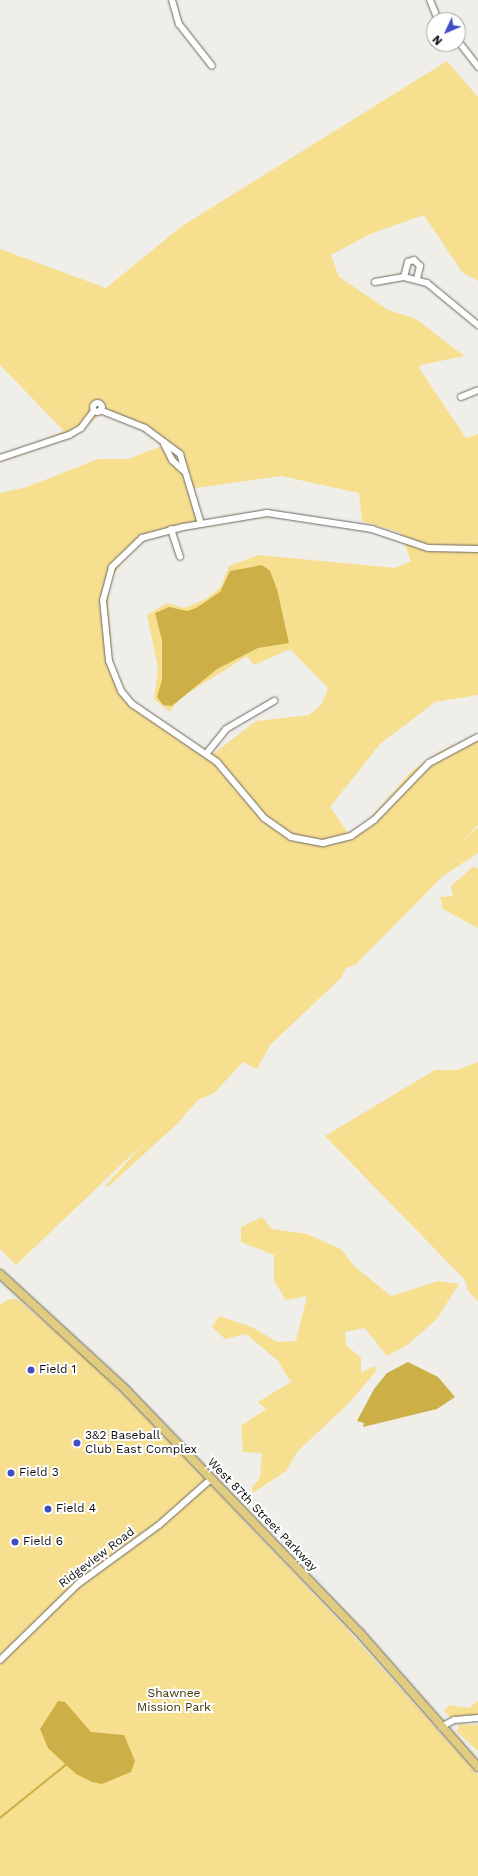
<!DOCTYPE html>
<html>
<head>
<meta charset="utf-8">
<style>
	body { margin:0 }
	#map { position:relative; width:478px; height:1876px; overflow:hidden; background:#f0eee8; font-family:"Work Sans",sans-serif }
	div>[style] { position:absolute }
	[style*='--x'] { left:calc(var(--x)*1px); top:calc(var(--y)*1px); width:calc(var(--w)*1px); rotate:calc(var(--a)*1deg) }
	.green>* { inset:0; background:#f7df90 }
	.water>* { inset:0; background:#cdaf48 }
	.stream>* { height:1.5px; margin:-0.75px; padding:0 0.75px; transform-origin:0.75px; border-radius:0.75px; background:#cdaf48 }
	.roads { filter:drop-shadow(0 0 1px #696762) drop-shadow(0 0 1px #696762) }
	.minor>* { height:6px; margin:-3px; padding:0 3px; transform-origin:3px; border-radius:3px; background:#fff }
	.minor>.ring { margin:-3px; padding:0; box-sizing:content-box; background:none; border:6px solid #fff; border-radius:50% }
	.major>* { height:8px; margin:-4px; padding:0 4px; transform-origin:4px; border-radius:4px; background:#e0cc80 }
	.dots>* { width:11px; height:11px; translate:-50% -50%; box-sizing:border-box; border:2px solid #fff; border-radius:50% }
	span { translate:-50% -50%; white-space:nowrap; text-align:center; line-height:1.15; -webkit-text-stroke:4px #fff; paint-order:stroke }
	.poi-label { font-size:12px; color:#0d0d0b }
	.left { translate:0 -50%; text-align:left }
	.street-label { font-size:12px; color:#0d0d0b }
	.park-label { font-size:12px; color:#3f3305 }
	.north { position:absolute; left:426px; top:12px; width:40px; height:40px; box-sizing:border-box; background:#fff; border:1px solid #9e9e9d; border-radius:50%; rotate:226deg; font-size:11px; font-weight:700; line-height:16px; text-align:center; color:#0d0d0b }
	.north::after { content:''; display:block; margin:auto; width:14px; height:18px; background:#424dc2; clip-path:polygon(50% 0,100% 100%,50% 72%,0 100%) }
</style>
</head>
<body>
<div id="map">
	<div class="green">
		<div style="clip-path:polygon(evenodd,447px 61px,478px 97px,478px 281px,462px 272px,424px 215px,370px 234px,331px 255px,339px 277px,388px 310px,416px 319px,464px 356px,421px 365px,419px 368px,466px 438px,478px 434px,478px 695px,435px 702px,380px 744px,330px 807px,349px 834px,366px 823px,412px 771px,441px 751px,478px 734px,478px 825px,461px 842px,478px 827px,478px 853px,443px 876px,356px 964px,346px 968px,341px 978px,270px 1045px,257px 1069px,243px 1062px,214px 1093px,198px 1100px,177px 1124px,109px 1186px,105px 1186px,146px 1141px,16px 1265px,0 1249px,0 493px,27px 487px,98px 459px,128px 459px,162px 446px,144px 430px,102px 413px,72px 437px,0 462px,0 454px,15px 452px,64px 431px,0 365px,0 249px,106px 288px,182px 226px,447px 61px,281px 476px,359px 493px,362px 521px,401px 533px,411px 561px,395px 568px,259px 555px,229px 566px,221px 587px,206px 599px,184px 608px,167px 603px,147px 615px,158px 667px,154px 699px,170px 712px,177px 700px,247px 656px,254px 665px,290px 649px,328px 688px,322px 704px,309px 715px,256px 721px,212px 755px,134px 702px,125px 692px,113px 665px,108px 603px,111px 578px,132px 549px,144px 541px,159px 534px,199px 527px,195px 488px,281px 476px)"></div>
		<div style="clip-path:polygon(474px 866px,478px 869px,478px 928px,443px 909px,440px 897px,453px 896px,451px 886px)"></div>
		<div style="clip-path:polygon(478px 1062px,478px 1301px,468px 1291px,465px 1280px,325px 1136px,435px 1070px,457px 1070px)"></div>
		<div style="clip-path:polygon(262px 1217px,272px 1229px,307px 1234px,341px 1249px,354px 1266px,391px 1296px,439px 1281px,459px 1284px,436px 1320px,407px 1345px,387px 1356px,365px 1328px,345px 1332px,346px 1345px,361px 1358px,361px 1373px,374px 1366px,377px 1370px,350px 1402px,297px 1452px,286px 1471px,253px 1493px,252px 1488px,260px 1477px,262px 1453px,243px 1452px,241px 1426px,266px 1409px,258px 1402px,291px 1382px,277px 1360px,246px 1334px,225px 1339px,212px 1327px,219px 1316px,252px 1327px,277px 1342px,296px 1341px,307px 1296px,286px 1300px,274px 1281px,274px 1255px,241px 1242px,241px 1227px)"></div>
		<div style="clip-path:polygon(8px 1299px,17px 1299px,87px 1359px,148px 1420px,344px 1626px,478px 1775px,478px 1876px,0 1876px,0 1305px)"></div>
		<div style="clip-path:polygon(478px 1701px,478px 1715px,451px 1718px,444px 1711px,449px 1705px,469px 1708px)"></div>
		<div style="clip-path:polygon(459px 1724px,478px 1725px,478px 1751px,457px 1732px)"></div>
	</div>
	<div class="water">
		<div style="clip-path:polygon(262px 565px,270px 571px,277px 589px,289px 643px,258px 648px,217px 669px,172px 706px,163px 705px,157px 697px,162px 680px,162px 640px,155px 613px,169px 607px,187px 611px,196px 608px,220px 592px,230px 571px)"></div>
		<div style="clip-path:polygon(408px 1362px,438px 1377px,455px 1397px,437px 1409px,363px 1427px,364px 1423px,357px 1421px,374px 1389px,387px 1373px)"></div>
		<div style="clip-path:polygon(58px 1701px,65px 1702px,91px 1732px,124px 1735px,135px 1761px,131px 1772px,102px 1784px,92px 1782px,76px 1774px,48px 1748px,40px 1729px)"></div>
	</div>
	<div class="stream">
		<div style="--x:0;--y:1818;--w:86;--a:-38.9"></div>
	</div>
	<div class="roads">
		<div class="minor">
			<div style="--x:172;--y:0;--w:25;--a:74"></div>
			<div style="--x:179;--y:24;--w:53;--a:51.8"></div>
			<div style="--x:430;--y:0;--w:22;--a:68"></div>
			<div style="--x:458;--y:41;--w:33;--a:52"></div>
			<div style="--x:404;--y:277;--w:16;--a:-75"></div>
			<div style="--x:408;--y:262;--w:6;--a:-18"></div>
			<div style="--x:414;--y:260;--w:8;--a:45"></div>
			<div style="--x:420;--y:266;--w:13;--a:103"></div>
			<div style="--x:375;--y:282;--w:29;--a:-10"></div>
			<div style="--x:404;--y:277;--w:24;--a:15"></div>
			<div style="--x:427;--y:283;--w:66;--a:39.5"></div>
			<div style="--x:461;--y:397;--w:18;--a:-22"></div>
			<div class="ring" style="left:92.5px;top:402.5px;width:3px;height:3px"></div>
			<div style="--x:100;--y:410;--w:48;--a:21.8"></div>
			<div style="--x:145;--y:428;--w:44;--a:36.6"></div>
			<div style="--x:180;--y:454;--w:73;--a:73.3"></div>
			<div style="--x:164;--y:444;--w:18;--a:63"></div>
			<div style="--x:172;--y:460;--w:16;--a:43"></div>
			<div style="--x:0;--y:458;--w:73;--a:-18.4"></div>
			<div style="--x:69;--y:435;--w:14;--a:-30"></div>
			<div style="--x:81;--y:428;--w:21;--a:-53"></div>
			<div style="--x:171;--y:529;--w:29;--a:72"></div>
			<div style="--x:478;--y:549;--w:50;--a:-178.9"></div>
			<div style="--x:428;--y:548;--w:59;--a:-161.3"></div>
			<div style="--x:372;--y:529;--w:106;--a:-171.3"></div>
			<div style="--x:267;--y:513;--w:85;--a:170.5"></div>
			<div style="--x:183;--y:527;--w:42;--a:165"></div>
			<div style="--x:142;--y:538;--w:42;--a:136"></div>
			<div style="--x:112;--y:567;--w:34;--a:105"></div>
			<div style="--x:103;--y:600;--w:61;--a:84.4"></div>
			<div style="--x:109;--y:661;--w:32;--a:68"></div>
			<div style="--x:121;--y:691;--w:17;--a:50"></div>
			<div style="--x:132;--y:704;--w:103;--a:34.3"></div>
			<div style="--x:217;--y:762;--w:73;--a:50"></div>
			<div style="--x:264;--y:818;--w:33;--a:35"></div>
			<div style="--x:291;--y:837;--w:33;--a:11"></div>
			<div style="--x:323;--y:843;--w:29;--a:-14"></div>
			<div style="--x:351;--y:836;--w:28;--a:-35"></div>
			<div style="--x:374;--y:820;--w:79;--a:-46"></div>
			<div style="--x:429;--y:763;--w:55;--a:-28"></div>
			<div style="--x:206;--y:754;--w:32;--a:-51"></div>
			<div style="--x:226;--y:729;--w:56;--a:-30.3"></div>
			<div style="--x:0;--y:1660;--w:109;--a:-44.3"></div>
			<div style="--x:78;--y:1584;--w:100;--a:-36.1"></div>
			<div style="--x:159;--y:1525;--w:69;--a:-41.5"></div>
			<div style="--x:441;--y:1727;--w:15;--a:-28"></div>
			<div style="--x:454;--y:1720;--w:24;--a:-5"></div>
		</div>
		<div class="major">
			<div style="--x:0;--y:1274;--w:170;--a:42.6"></div>
			<div style="--x:125;--y:1389;--w:337;--a:46.1"></div>
			<div style="--x:359;--y:1632;--w:180;--a:48.6"></div>
		</div>
	</div>
	<div class="dots">
		<div style="left:31px;top:1370px;background:#424dc2"></div>
		<div style="left:77px;top:1443px;background:#424dc2"></div>
		<div style="left:11px;top:1473px;background:#424dc2"></div>
		<div style="left:48px;top:1509px;background:#424dc2"></div>
		<div style="left:15px;top:1542px;background:#424dc2"></div>
	</div>
	<div class="poi-label">
		<span class="left" style="left:39px;top:1370px">Field 1</span>
		<span class="left" style="left:85px;top:1443px">3&amp;2 Baseball<br>Club East Complex</span>
		<span class="left" style="left:19px;top:1473px">Field 3</span>
		<span class="left" style="left:56px;top:1509px">Field 4</span>
		<span class="left" style="left:23px;top:1542px">Field 6</span>
	</div>
	<div class="street-label">
		<span style="left:262px;top:1515px;rotate:46deg">West 87th Street Parkway</span>
		<span style="left:97px;top:1558px;rotate:-37deg">Ridgeview Road</span>
	</div>
	<div class="park-label">
		<span style="left:174px;top:1701px">Shawnee<br>Mission Park</span>
	</div>
	<div class="north">N</div>
</div>
</body>
</html>
